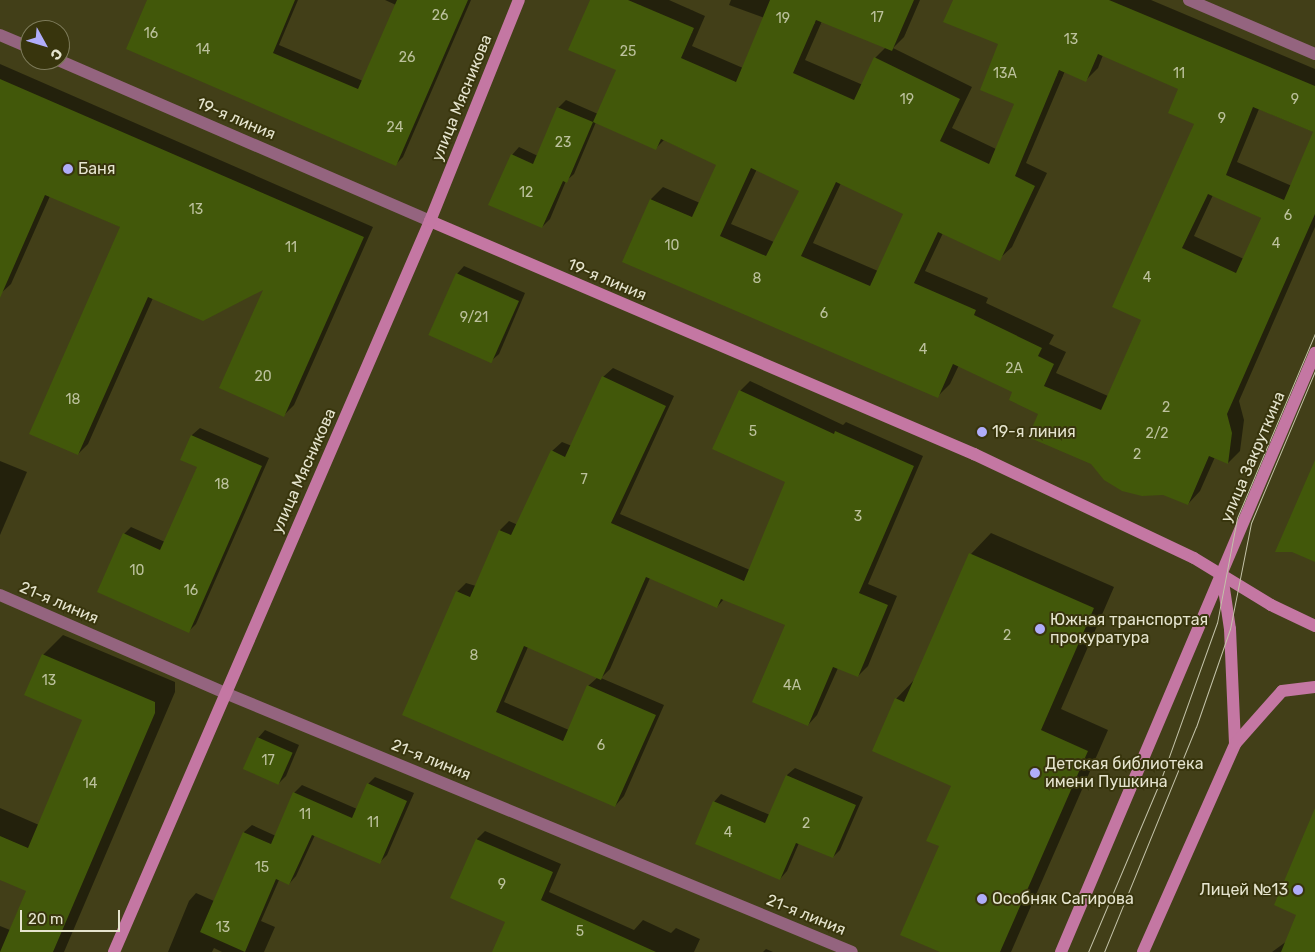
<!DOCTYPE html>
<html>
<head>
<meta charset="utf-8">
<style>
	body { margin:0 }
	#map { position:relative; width:1315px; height:952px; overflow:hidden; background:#423f18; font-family:Rubik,sans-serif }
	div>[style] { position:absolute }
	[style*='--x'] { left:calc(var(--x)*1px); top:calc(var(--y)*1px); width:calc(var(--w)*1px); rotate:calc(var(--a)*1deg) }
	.shadow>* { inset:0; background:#0007 }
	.building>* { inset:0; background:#42580a; transform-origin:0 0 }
	.street>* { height:12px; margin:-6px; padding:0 6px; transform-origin:6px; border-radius:6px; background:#94647f }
	.secondary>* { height:12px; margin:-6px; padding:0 6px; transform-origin:6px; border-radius:6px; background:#c477a3 }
	.tram>* { height:1px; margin:-0.5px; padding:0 0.5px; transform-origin:0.5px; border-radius:0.5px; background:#c3c2a8 }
	.dots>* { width:14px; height:14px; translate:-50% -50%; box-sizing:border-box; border:2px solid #38350d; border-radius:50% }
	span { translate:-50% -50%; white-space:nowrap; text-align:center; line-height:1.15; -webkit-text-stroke:4px #38350d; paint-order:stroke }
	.number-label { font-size:14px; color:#bcc19d }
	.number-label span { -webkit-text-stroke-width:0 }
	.street-label { font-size:16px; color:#e5e4ce }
	.poi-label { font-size:16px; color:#e5e4ce }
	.left { translate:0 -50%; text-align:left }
	.right { translate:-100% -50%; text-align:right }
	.north { position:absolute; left:20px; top:20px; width:50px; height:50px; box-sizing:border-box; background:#38350d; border:1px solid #7d7b5a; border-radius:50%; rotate:129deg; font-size:14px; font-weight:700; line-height:20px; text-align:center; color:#e5e4ce }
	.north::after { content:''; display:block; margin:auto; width:18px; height:22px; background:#b0adfa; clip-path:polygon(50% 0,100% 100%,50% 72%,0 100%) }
	.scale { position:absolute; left:20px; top:910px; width:100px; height:22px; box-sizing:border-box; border:2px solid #e5e4ce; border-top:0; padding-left:6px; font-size:15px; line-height:18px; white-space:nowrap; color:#e5e4ce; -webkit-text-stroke:4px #38350d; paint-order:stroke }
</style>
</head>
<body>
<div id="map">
	<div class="shadow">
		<div style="clip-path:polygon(152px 0,298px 0,279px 45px,363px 81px,396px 5px,385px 0,471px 0,403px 157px,396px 164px)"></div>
		<div style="clip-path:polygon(evenodd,592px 0,669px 0,705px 16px,692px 46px,743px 68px,765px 18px,729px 5px,731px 0,920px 0,904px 37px,893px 48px,972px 87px,952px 128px,996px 149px,1015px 103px,999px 44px,954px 0,1151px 0,1315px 69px,1315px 227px,1239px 401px,1244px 420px,1240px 451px,1228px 463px,1215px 457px,1200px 491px,1188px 504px,1092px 463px,1014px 391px,959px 365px,950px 384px,938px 396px,624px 261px,651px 199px,663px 187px,700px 203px,718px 165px,664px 140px,656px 148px,596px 122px,574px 174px,566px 181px,550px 219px,542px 227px,512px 155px,519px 147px,538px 156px,558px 108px,566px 100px,598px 114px,617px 69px,592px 0,822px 21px,886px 47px,875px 58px,863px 85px,805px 60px,822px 21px,592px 0,1103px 55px,1180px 88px,1195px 123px,1142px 319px,1108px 396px,1056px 373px,1066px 352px,1049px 344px,1054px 335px,986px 303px,988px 298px,925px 271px,943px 233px,999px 259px,1012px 247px,1047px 173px,1026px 163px,1065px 71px,1086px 80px,1098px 68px,1103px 55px,592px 0,1259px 109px,1314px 132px,1292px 186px,1237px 162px,1259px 109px,592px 0,757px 169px,801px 190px,774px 242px,731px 224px,757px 169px,592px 0,841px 183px,905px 214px,878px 271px,813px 243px,841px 183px,592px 0,1213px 195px,1262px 218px,1244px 259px,1194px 236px,1213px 195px)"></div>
		<div style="clip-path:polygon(0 64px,373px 227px,294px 405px,284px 415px,266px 287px,153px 298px,88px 444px,78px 454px,121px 227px,50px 196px,11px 284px,0 294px)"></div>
		<div style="clip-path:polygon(464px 266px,525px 293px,499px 354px,491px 361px,457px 274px)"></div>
		<div style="clip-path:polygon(evenodd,613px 368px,674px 396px,620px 514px,750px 570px,787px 482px,740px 391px,750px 381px,843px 425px,846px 422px,923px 456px,868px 584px,897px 596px,868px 666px,858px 676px,838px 668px,817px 715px,808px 725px,787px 625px,724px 599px,717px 607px,650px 578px,610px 669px,601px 678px,664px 705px,624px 796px,615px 806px,404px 714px,457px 592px,466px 583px,476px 586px,500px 530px,509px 521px,518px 525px,552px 451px,562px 442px,572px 446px,603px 377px,613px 368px,528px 647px,598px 677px,588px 686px,569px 730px,504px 702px,528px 647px)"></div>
		<div style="clip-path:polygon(200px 428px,269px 458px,196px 624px,188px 632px,124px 534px,131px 527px,165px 542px,198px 466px,182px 459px,192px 435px)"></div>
		<div style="clip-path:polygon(0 461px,27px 472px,0 535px)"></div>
		<div style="clip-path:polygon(991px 533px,1114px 587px,1061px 709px,1108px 730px,1011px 952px,943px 952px,940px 845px,952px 785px,896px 699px,915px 679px,971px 554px)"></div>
		<div style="clip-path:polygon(63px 635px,175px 682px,175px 692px,64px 952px,0 952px,0 926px,10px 930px,27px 890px,0 879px,0 808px,39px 825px,84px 719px,43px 655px)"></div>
		<div style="clip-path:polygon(265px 730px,299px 745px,286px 776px,278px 784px,258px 738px)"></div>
		<div style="clip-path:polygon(795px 768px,863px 797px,840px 850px,833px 857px,799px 843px,787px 871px,780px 879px,714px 802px,721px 794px,770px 815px,787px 775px)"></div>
		<div style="clip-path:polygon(375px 777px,414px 793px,387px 855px,380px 862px,315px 835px,296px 876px,289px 884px,279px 880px,261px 921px,275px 927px,264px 952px,222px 952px,214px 948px,212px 952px,168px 952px,189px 901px,196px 893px,214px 901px,244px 832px,252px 825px,276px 836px,294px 793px,302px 785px,357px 809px,368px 784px)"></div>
		<div style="clip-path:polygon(485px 831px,561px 864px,549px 892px,634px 930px,643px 920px,671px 933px,676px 928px,700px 939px,694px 952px,493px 952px,506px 921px,452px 897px,477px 839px)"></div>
		<div style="clip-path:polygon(1315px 832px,1315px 952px,1272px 952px,1287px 941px,1298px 914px)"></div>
		<div style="clip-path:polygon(766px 949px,773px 952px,763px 952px)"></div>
	</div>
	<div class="building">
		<div style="clip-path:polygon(147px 0,295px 0,273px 53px,358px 89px,397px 0,468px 0,396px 166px,126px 49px)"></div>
		<div style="clip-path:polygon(evenodd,590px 0,628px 0,694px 28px,681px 58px,736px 82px,770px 0,914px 0,892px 51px,816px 20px,793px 73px,854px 100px,874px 57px,960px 99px,940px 141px,989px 164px,1014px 104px,980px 90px,998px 44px,943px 22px,953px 0,1109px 0,1315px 86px,1315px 214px,1227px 414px,1232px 433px,1228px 464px,1209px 456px,1188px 505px,1163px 495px,1142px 496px,1122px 491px,1104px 480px,1091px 464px,1028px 437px,1038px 414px,1009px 400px,1012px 392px,953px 364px,938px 398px,622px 262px,650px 199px,692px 217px,716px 165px,661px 139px,656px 150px,593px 122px,616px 70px,568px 50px,590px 0,1098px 54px,1178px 89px,1168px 113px,1194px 124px,1112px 307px,1141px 320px,1101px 410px,1044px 386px,1054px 364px,1038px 356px,1042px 348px,974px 315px,976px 310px,914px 283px,938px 232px,1000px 261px,1035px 186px,1015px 176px,1059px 70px,1086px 82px,1098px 54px,590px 0,1253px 107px,1313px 132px,1284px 200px,1226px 175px,1253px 107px,590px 0,751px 168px,799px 191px,766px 256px,720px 236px,751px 168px,590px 0,836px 182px,903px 214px,870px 286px,801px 256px,836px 182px,590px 0,1208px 194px,1261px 218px,1236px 273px,1182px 248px,1208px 194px)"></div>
		<div style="clip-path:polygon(0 79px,364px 237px,284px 417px,219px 388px,263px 290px,203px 321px,148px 297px,78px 455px,29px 434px,120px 227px,45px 195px,0 298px)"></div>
		<div style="clip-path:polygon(557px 107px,593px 122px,567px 183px,563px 181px,542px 228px,488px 205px,511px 154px,533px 164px)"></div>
		<div style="left:456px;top:273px;width:69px;height:68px;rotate:24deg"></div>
		<div style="clip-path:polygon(602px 376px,666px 406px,611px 523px,744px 581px,785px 482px,712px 449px,739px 390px,834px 434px,835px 431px,914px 466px,859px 593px,888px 605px,858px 677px,833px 667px,808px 726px,752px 702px,785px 625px,721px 599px,717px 608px,646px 577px,601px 680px,524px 646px,496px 712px,563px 741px,587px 685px,656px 715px,615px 807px,402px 715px,456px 591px,470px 597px,499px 530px,511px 535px,551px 450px,565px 457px)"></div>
		<div style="clip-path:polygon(191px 435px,262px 466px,189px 633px,97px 592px,123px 533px,160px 550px,197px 467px,180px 460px)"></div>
		<div style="clip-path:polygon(1315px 460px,1315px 562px,1292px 552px,1275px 552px)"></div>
		<div style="clip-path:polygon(969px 553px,1094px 608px,1041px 730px,1088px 751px,1000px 952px,940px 952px,900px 935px,939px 846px,926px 841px,951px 786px,872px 751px,895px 698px,904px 702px)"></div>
		<div style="clip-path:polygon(42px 654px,155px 702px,155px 713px,53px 952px,0 952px,26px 891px,0 880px,0 836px,28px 848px,82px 720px,24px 695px)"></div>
		<div style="left:257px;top:737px;width:39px;height:35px;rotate:24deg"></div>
		<div style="clip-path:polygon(786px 775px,856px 805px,833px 858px,796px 843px,780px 880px,695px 844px,713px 801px,765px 823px)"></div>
		<div style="clip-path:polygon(367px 783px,407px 801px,380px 864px,312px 835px,289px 885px,276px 879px,245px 952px,200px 932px,243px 832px,271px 844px,293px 792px,352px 818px)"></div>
		<div style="clip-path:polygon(1315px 808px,1315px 952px,1281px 952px,1296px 915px,1274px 905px)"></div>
		<div style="clip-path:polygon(476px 839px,553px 872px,541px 900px,656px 952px,492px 952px,505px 922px,450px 898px)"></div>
	</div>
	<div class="street">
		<div style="--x:1189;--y:0;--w:137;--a:23.2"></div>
		<div style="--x:0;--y:35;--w:33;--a:23"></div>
		<div style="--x:58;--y:60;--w:405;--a:23.4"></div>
		<div style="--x:0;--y:595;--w:245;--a:23.5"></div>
		<div style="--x:225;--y:693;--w:678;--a:22.44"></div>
	</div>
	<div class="secondary">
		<div style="--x:430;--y:221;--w:592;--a:23.19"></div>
		<div style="--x:974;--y:454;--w:243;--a:25.3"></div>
		<div style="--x:1194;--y:558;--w:90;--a:31.4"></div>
		<div style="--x:1271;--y:605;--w:49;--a:25.5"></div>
		<div style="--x:1222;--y:575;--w:55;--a:81.6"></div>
		<div style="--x:1230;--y:629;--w:115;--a:87.5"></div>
		<div style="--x:114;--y:952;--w:796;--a:-66.62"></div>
		<div style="--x:430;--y:221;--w:238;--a:-68.1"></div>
		<div style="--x:1061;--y:952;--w:651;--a:-67.02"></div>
		<div style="--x:1143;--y:952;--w:227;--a:-66.1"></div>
		<div style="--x:1235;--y:744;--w:71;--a:-48.4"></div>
		<div style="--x:1282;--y:691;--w:33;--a:-7"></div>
	</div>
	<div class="tram">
		<div style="--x:1088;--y:952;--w:188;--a:-67.1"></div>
		<div style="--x:1161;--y:779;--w:166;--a:-70.3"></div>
		<div style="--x:1217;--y:623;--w:107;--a:-79.2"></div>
		<div style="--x:1237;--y:518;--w:201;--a:-67.1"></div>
		<div style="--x:1104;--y:952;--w:243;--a:-67.8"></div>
		<div style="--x:1196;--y:727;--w:104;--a:-70.9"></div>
		<div style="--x:1230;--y:629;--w:108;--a:-78.8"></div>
		<div style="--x:1251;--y:523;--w:165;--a:-67.2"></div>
	</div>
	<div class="dots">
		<div style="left:68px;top:169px;background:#b0adfa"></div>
		<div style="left:982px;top:432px;background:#b0adfa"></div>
		<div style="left:1040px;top:629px;background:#b0adfa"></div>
		<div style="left:1035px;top:773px;background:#b0adfa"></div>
		<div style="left:1298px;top:890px;background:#b0adfa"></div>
		<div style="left:982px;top:899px;background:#b0adfa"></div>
	</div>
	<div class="number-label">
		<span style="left:440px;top:16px">26</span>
		<span style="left:877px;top:18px">17</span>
		<span style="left:783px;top:19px">19</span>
		<span style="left:151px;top:34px">16</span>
		<span style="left:1071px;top:40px">13</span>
		<span style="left:203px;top:50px">14</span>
		<span style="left:628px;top:52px">25</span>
		<span style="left:407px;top:58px">26</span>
		<span style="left:1005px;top:74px">13А</span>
		<span style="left:1179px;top:74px">11</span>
		<span style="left:907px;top:100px">19</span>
		<span style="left:1295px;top:100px">9</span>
		<span style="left:1222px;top:119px">9</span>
		<span style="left:395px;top:128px">24</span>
		<span style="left:563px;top:143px">23</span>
		<span style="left:526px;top:193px">12</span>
		<span style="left:196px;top:210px">13</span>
		<span style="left:1288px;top:216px">6</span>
		<span style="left:1276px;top:244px">4</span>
		<span style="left:672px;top:246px">10</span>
		<span style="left:291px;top:248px">11</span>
		<span style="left:1147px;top:278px">4</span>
		<span style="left:757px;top:279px">8</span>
		<span style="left:824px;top:314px">6</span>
		<span style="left:474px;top:318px">9/21</span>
		<span style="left:923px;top:350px">4</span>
		<span style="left:1014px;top:369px">2А</span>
		<span style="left:263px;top:377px">20</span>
		<span style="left:73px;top:400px">18</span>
		<span style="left:1166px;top:408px">2</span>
		<span style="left:753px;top:432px">5</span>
		<span style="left:1157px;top:434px">2/2</span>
		<span style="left:1137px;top:455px">2</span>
		<span style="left:584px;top:480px">7</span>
		<span style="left:222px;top:485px">18</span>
		<span style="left:858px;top:517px">3</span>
		<span style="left:137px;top:571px">10</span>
		<span style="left:191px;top:591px">16</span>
		<span style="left:1007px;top:636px">2</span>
		<span style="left:474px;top:656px">8</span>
		<span style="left:49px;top:681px">13</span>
		<span style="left:792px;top:686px">4А</span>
		<span style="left:601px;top:746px">6</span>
		<span style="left:268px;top:761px">17</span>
		<span style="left:90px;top:784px">14</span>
		<span style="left:305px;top:815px">11</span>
		<span style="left:373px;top:823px">11</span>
		<span style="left:806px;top:824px">2</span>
		<span style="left:728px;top:833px">4</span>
		<span style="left:262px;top:868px">15</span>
		<span style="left:502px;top:885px">9</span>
		<span style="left:223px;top:928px">13</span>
		<span style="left:580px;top:932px">5</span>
	</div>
	<div class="street-label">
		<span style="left:462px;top:98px;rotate:-68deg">улица Мясникова</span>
		<span style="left:236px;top:119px;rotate:23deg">19-я линия</span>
		<span style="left:607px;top:280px;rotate:23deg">19-я линия</span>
		<span style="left:1253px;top:457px;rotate:-67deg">улица Закруткина</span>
		<span style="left:304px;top:471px;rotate:-66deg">улица Мясникова</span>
		<span style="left:59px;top:603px;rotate:23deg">21-я линия</span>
		<span style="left:431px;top:760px;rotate:22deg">21-я линия</span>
		<span style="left:806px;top:915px;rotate:22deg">21-я линия</span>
	</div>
	<div class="poi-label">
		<span class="left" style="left:78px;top:169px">Баня</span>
		<span class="left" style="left:992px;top:432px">19-я линия</span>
		<span class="left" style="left:1050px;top:629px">Южная транспортая<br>прокуратура</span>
		<span class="left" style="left:1045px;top:773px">Детская библиотека<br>имени Пушкина</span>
		<span class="right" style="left:1288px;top:890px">Лицей №13</span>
		<span class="left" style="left:992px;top:899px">Особняк Сагирова</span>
	</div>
	<div class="north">С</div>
	<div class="scale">20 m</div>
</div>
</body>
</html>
